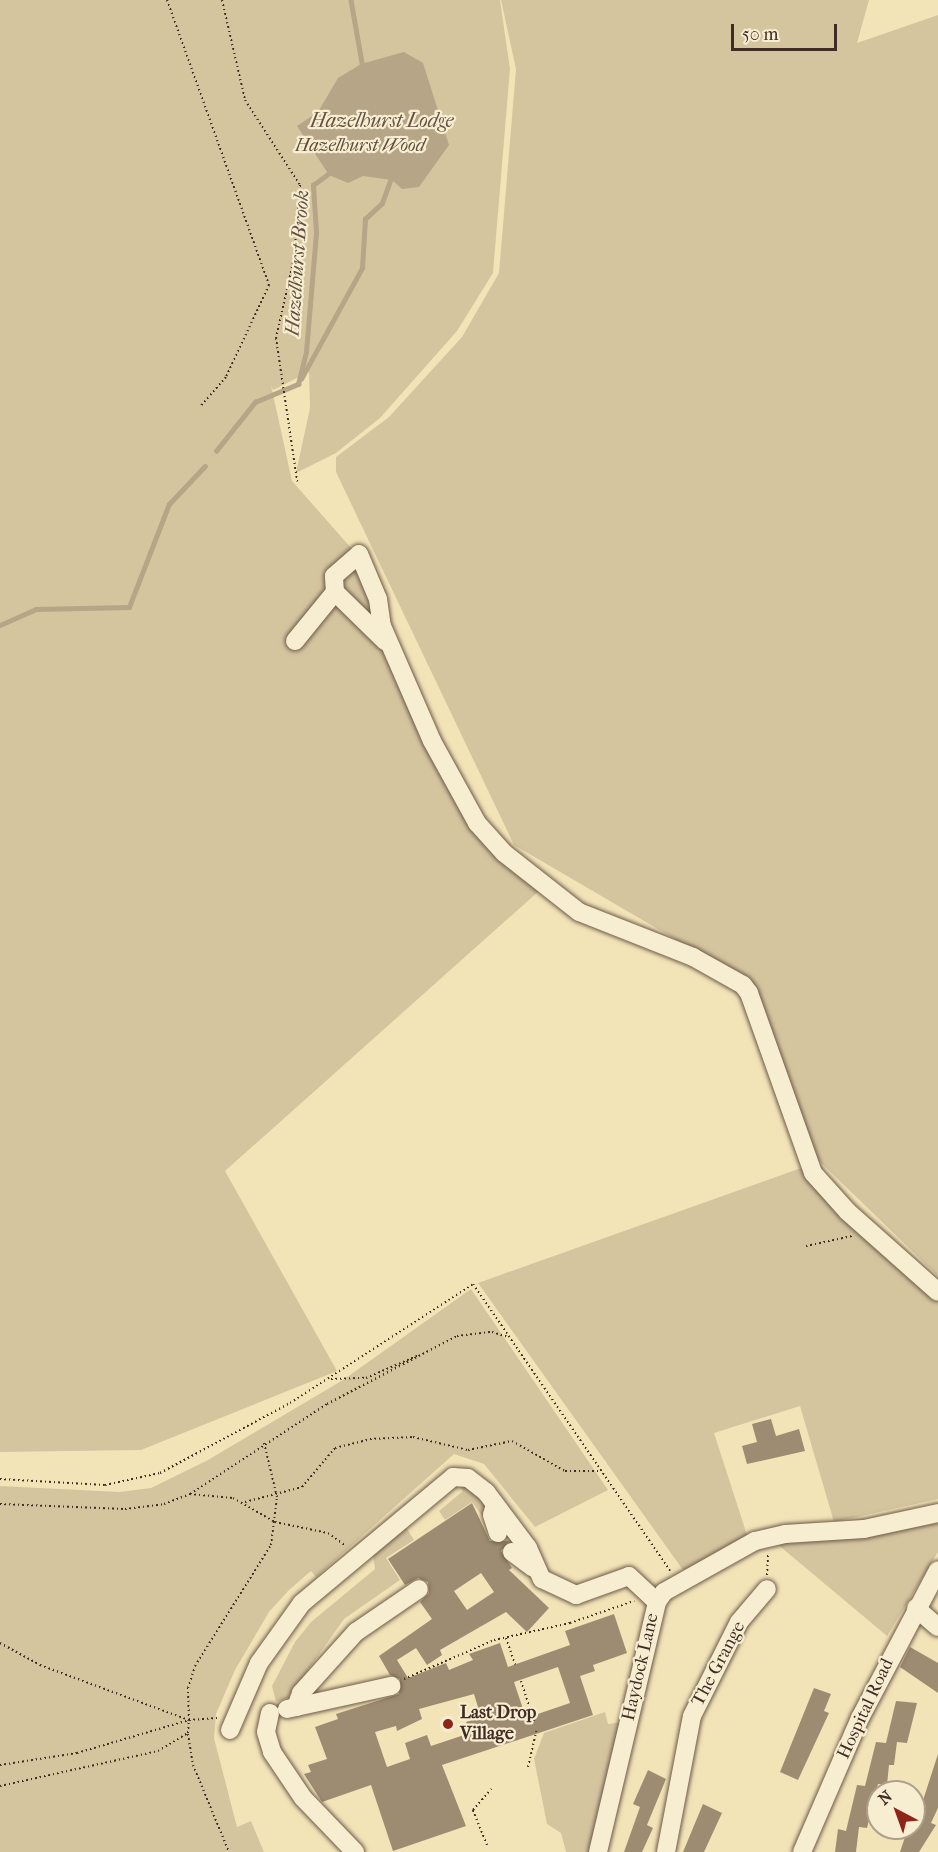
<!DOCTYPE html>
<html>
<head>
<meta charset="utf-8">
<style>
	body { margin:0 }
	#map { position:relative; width:938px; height:1852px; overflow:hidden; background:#f3e4b8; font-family:"IM FELL French Canon",serif }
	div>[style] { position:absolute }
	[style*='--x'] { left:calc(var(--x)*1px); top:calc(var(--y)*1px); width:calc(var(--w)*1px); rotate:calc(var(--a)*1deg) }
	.green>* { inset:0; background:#d5c59f }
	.water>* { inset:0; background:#b6a586 }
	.stream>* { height:4.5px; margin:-2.25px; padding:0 2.25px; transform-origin:2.25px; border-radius:2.25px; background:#b6a586 }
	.building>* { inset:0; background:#9d8c71 }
	.path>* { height:2px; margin-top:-1px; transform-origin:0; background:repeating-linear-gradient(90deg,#402c24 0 1.5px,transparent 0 4.5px) }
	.roads { filter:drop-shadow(0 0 2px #6d5a49) drop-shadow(0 0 2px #6d5a49) }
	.minor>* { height:18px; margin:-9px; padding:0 9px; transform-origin:9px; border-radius:9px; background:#f7edd1 }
	.dots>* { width:16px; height:16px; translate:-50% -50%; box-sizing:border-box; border:3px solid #f7edd1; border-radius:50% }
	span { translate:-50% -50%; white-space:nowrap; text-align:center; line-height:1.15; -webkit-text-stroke:4.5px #f7edd1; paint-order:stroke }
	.park-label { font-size:18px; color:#5e4b3d; font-style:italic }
	.street-label { font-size:18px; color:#402c24 }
	.poi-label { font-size:18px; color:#402c24; font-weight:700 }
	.left { translate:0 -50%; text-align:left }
	.water-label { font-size:20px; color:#635041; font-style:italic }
	.north { position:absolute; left:866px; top:1780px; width:60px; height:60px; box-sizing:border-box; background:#f7edd1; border:2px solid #aea08c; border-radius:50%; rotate:319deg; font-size:16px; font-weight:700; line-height:24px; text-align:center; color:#402c24 }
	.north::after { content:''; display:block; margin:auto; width:21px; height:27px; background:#8f2418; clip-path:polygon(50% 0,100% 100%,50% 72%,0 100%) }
	.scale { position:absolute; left:731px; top:24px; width:106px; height:27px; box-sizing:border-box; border:3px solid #402c24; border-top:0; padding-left:8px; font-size:18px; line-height:21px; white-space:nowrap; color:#402c24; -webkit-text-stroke:4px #f7edd1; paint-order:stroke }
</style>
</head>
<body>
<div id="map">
	<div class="green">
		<div style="clip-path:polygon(0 0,500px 0,510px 69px,493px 273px,457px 331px,380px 418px,336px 453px,296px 473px,310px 408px,309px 372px,273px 390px,271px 385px,292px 481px,352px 549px,458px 801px,539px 891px,225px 1171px,337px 1371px,141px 1450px,0 1452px)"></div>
		<div style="clip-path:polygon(501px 0,869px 0,857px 43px,938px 15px,938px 1276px,815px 1157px,752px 984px,514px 845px,336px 472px,336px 457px,389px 417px,462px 337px,499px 273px,516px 69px)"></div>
		<div style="clip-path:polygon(801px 1168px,842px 1217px,938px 1302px,938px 1499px,834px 1522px,800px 1406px,714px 1433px,748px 1538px,683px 1570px,478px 1283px)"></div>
		<div style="clip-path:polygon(471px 1289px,608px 1490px,535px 1527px,484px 1464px,454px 1454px,316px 1577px,311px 1571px,288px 1591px,269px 1612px,235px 1670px,216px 1714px,214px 1738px,237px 1827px,251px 1821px,264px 1852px,0 1852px,0 1486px,120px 1492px,151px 1488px,208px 1460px,343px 1380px)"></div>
		<div style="clip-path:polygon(457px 1483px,467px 1484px,488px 1507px,485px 1520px,472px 1502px,445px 1520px,439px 1511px,463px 1491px)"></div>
		<div style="clip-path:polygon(938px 1523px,938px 1552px,887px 1636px,776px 1543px,861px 1538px)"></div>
		<div style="clip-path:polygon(405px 1526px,414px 1540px,386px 1558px,400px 1580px,344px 1619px,289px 1697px,276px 1702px,272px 1686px,295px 1642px,311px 1622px,375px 1569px,373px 1554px)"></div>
		<div style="clip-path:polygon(605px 1712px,608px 1724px,623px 1722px,591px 1852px,566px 1852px,561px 1833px,547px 1824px,534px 1759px,544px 1733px)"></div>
	</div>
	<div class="water">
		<div style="clip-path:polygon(404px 52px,423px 63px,449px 145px,419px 187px,402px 189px,392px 180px,363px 176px,348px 183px,329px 175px,297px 126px,318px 112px,338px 78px,361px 64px)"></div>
	</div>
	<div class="stream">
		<div style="--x:351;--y:0;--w:69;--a:80"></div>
		<div style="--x:301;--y:379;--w:127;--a:-61.2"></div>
		<div style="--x:362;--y:268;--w:49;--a:-86.5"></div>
		<div style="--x:365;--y:219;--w:23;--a:-43"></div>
		<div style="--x:382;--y:203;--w:29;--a:-70"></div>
		<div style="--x:216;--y:451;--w:63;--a:-51.5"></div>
		<div style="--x:255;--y:402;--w:47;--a:-22.7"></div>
		<div style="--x:298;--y:384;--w:33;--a:-76"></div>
		<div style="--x:306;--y:352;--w:120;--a:-85.2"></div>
		<div style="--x:316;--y:232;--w:47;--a:-93.7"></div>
		<div style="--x:313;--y:185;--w:24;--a:-36"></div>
		<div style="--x:0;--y:625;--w:39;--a:-24"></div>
		<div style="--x:36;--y:609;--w:93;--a:-1.2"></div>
		<div style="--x:129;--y:607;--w:110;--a:-68.8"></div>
		<div style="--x:169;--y:504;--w:52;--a:-46.5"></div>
	</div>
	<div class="building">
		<div style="clip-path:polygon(771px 1419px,776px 1436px,799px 1429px,805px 1451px,747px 1464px,742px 1446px,757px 1442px,752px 1424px)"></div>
		<div style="clip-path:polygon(evenodd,472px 1503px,490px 1541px,509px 1541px,501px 1551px,512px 1568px,509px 1570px,549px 1608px,527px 1632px,506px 1612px,440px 1650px,442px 1655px,427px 1665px,416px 1648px,397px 1660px,408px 1678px,446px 1663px,449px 1670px,473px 1660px,469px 1654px,500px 1643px,508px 1667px,570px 1645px,565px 1631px,614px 1614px,627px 1653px,593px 1665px,595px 1671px,580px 1676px,593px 1715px,442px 1765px,466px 1826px,393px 1851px,371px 1785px,322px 1802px,304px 1774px,311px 1772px,308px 1765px,327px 1759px,315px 1727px,338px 1719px,336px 1714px,399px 1694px,400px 1679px,390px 1675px,379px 1656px,432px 1619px,420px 1602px,429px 1593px,428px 1582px,418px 1578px,405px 1585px,388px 1559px,472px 1503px,481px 1573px,494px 1592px,467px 1610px,454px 1591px,481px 1573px,472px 1503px,558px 1667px,570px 1703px,526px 1718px,514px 1682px,558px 1667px,472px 1503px,474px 1694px,481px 1717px,466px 1722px,470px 1733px,431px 1746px,427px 1735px,405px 1743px,410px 1759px,387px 1767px,375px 1732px,396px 1726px,397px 1731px,422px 1719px,419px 1709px,474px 1694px)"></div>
		<div style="clip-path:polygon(910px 1647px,938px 1663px,938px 1693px,900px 1667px)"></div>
		<div style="clip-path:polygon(814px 1688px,831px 1694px,824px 1711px,829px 1713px,798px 1780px,780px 1772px)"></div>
		<div style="clip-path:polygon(896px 1701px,917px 1703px,907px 1743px,897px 1742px,894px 1765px,889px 1765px,887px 1785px,878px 1784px,867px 1828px,859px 1827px,856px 1852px,835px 1852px,838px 1829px,846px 1831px,857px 1785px,865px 1786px,876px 1742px,886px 1743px)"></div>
		<div style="clip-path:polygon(938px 1754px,938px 1808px,931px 1823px,936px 1825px,919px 1852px,900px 1852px,908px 1828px,914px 1828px)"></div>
		<div style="clip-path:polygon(648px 1770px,666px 1779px,647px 1825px,653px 1828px,642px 1852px,624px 1852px,640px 1807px,633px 1804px)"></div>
		<div style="clip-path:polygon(703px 1804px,722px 1813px,704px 1852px,683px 1852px)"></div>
	</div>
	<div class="path">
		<div style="--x:167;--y:0;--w:303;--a:70.3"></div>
		<div style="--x:269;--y:285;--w:102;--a:115.1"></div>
		<div style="--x:226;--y:377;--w:40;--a:131"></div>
		<div style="--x:222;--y:0;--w:103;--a:77"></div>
		<div style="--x:245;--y:100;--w:101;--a:57.1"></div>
		<div style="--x:300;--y:185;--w:73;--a:94.7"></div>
		<div style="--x:294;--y:258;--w:82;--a:102.7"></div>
		<div style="--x:276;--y:338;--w:145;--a:81.6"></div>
		<div style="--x:806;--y:1246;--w:47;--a:-12.3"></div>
		<div style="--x:331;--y:1379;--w:35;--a:-2"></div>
		<div style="--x:366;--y:1378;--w:58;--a:-23.5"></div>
		<div style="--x:0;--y:1479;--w:105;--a:3.3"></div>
		<div style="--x:105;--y:1485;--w:56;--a:-12.3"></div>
		<div style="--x:160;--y:1473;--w:148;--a:-28.3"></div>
		<div style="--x:290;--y:1403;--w:218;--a:-33"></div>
		<div style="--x:473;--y:1284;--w:348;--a:55.5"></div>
		<div style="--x:190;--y:1494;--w:43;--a:5.3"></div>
		<div style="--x:233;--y:1498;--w:48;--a:29.7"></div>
		<div style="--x:275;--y:1522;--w:54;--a:11.7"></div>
		<div style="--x:328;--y:1533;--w:22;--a:36"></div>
		<div style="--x:245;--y:1502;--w:59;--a:-14.7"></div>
		<div style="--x:302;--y:1487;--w:51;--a:-49.8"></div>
		<div style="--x:335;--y:1448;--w:36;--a:-14"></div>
		<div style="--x:370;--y:1439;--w:43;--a:-2.7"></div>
		<div style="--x:413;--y:1437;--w:57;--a:13.3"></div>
		<div style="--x:468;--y:1450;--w:45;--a:-11.6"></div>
		<div style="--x:512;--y:1441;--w:61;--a:29.5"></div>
		<div style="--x:565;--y:1471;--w:35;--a:0"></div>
		<div style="--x:0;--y:1504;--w:125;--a:2.3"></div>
		<div style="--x:125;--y:1509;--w:39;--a:-7"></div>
		<div style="--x:164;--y:1504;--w:28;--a:-21"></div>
		<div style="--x:190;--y:1494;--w:164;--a:-33.3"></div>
		<div style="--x:327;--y:1404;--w:147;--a:-27.6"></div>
		<div style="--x:457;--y:1336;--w:35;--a:-7"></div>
		<div style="--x:492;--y:1332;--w:17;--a:17"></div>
		<div style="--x:767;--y:1575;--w:22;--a:-87"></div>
		<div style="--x:506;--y:1638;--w:28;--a:71"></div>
		<div style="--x:0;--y:1643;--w:46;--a:28.8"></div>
		<div style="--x:40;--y:1665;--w:159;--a:20.3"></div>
		<div style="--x:404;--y:1679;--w:98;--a:-23.4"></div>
		<div style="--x:494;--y:1640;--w:78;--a:-12.6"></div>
		<div style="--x:570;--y:1623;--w:68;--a:-19"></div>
		<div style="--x:521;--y:1681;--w:42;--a:72"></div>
		<div style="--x:189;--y:1720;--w:32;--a:-92"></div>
		<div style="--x:188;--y:1688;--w:23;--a:-72"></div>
		<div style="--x:195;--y:1666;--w:143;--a:-57.9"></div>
		<div style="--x:271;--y:1545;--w:48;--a:-82.9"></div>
		<div style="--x:277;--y:1497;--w:56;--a:-103.5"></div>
		<div style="--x:188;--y:1734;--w:31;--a:81"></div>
		<div style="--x:193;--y:1765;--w:94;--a:67.5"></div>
		<div style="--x:0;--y:1765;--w:78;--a:-8.9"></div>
		<div style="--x:77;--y:1753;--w:117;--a:-16.4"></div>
		<div style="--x:528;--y:1767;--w:37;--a:-77"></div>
		<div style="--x:0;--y:1786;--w:162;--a:-12.5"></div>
		<div style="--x:158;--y:1751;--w:35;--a:-31"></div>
		<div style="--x:188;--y:1733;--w:13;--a:-86"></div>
		<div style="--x:189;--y:1720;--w:28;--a:-4"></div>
		<div style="--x:487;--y:1845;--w:38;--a:-112"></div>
		<div style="--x:473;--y:1810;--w:28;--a:-49"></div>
	</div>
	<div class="roads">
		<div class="minor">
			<div style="--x:335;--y:592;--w:70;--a:44.4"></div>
			<div style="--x:295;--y:641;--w:63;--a:-50.8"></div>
			<div style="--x:335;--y:592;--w:16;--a:-94"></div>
			<div style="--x:334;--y:576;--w:33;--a:-41"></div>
			<div style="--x:359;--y:554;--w:49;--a:67.1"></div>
			<div style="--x:378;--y:599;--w:27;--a:82"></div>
			<div style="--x:382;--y:626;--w:125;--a:66.5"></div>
			<div style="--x:432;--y:741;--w:94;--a:61.2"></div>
			<div style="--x:477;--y:823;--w:40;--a:48"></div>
			<div style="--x:504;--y:853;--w:95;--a:38.2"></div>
			<div style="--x:579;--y:912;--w:123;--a:21.5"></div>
			<div style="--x:693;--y:957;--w:57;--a:29.2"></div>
			<div style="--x:743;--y:985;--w:10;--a:53"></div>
			<div style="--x:749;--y:993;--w:191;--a:70.4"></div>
			<div style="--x:813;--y:1173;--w:52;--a:48.1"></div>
			<div style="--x:848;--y:1212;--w:120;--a:41.6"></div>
			<div style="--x:495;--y:1504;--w:11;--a:105"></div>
			<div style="--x:492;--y:1515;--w:19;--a:72"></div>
			<div style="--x:512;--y:1552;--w:26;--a:37"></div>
			<div style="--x:916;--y:1608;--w:29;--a:41"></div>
			<div style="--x:296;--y:1707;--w:15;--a:-70"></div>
			<div style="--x:301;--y:1693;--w:82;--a:-48"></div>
			<div style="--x:356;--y:1632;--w:76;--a:-34.3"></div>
			<div style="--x:287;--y:1709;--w:107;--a:-12.5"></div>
			<div style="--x:270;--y:1713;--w:19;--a:102"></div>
			<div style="--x:266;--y:1732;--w:21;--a:73"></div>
			<div style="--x:272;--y:1752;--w:55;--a:56"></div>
			<div style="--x:303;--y:1798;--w:75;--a:46.1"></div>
			<div style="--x:230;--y:1730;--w:73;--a:-66.6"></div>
			<div style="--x:259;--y:1663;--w:74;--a:-54.4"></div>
			<div style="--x:302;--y:1603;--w:197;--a:-39.8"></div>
			<div style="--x:453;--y:1477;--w:15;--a:4"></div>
			<div style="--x:468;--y:1478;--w:23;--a:38"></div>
			<div style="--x:486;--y:1492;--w:70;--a:53.1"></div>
			<div style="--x:528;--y:1548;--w:34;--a:66"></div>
			<div style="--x:542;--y:1579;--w:38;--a:25"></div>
			<div style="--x:576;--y:1595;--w:56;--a:-19.7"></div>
			<div style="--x:629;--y:1576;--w:38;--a:43"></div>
			<div style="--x:598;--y:1852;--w:257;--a:-76.7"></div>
			<div style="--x:657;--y:1602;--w:12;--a:-55"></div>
			<div style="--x:664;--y:1592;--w:104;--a:-29.3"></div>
			<div style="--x:755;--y:1541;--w:31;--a:-13"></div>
			<div style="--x:785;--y:1534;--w:79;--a:-3.6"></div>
			<div style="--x:864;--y:1529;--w:76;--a:-12.2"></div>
			<div style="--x:666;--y:1852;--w:138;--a:-79.2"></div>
			<div style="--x:692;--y:1716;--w:105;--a:-63.4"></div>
			<div style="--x:739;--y:1622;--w:43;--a:-49.7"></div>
			<div style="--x:802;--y:1852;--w:146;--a:-66.6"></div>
			<div style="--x:860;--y:1718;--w:167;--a:-62.2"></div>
		</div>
	</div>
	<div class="dots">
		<div style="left:448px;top:1724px;background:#8f2418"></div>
	</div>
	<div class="park-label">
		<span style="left:360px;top:146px">Hazelhurst Wood</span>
	</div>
	<div class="street-label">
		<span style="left:719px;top:1664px;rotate:-62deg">The Grange</span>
		<span style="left:641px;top:1667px;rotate:-77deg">Haydock Lane</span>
		<span style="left:866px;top:1709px;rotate:-65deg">Hospital Road</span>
	</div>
	<div class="poi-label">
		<span class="left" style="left:460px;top:1724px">Last Drop<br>Village</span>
	</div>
	<div class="water-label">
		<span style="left:382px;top:120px">Hazelhurst Lodge</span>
		<span style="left:297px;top:263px;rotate:-86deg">Hazelhurst Brook</span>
	</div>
	<div class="north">N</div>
	<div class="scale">50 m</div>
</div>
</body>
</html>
